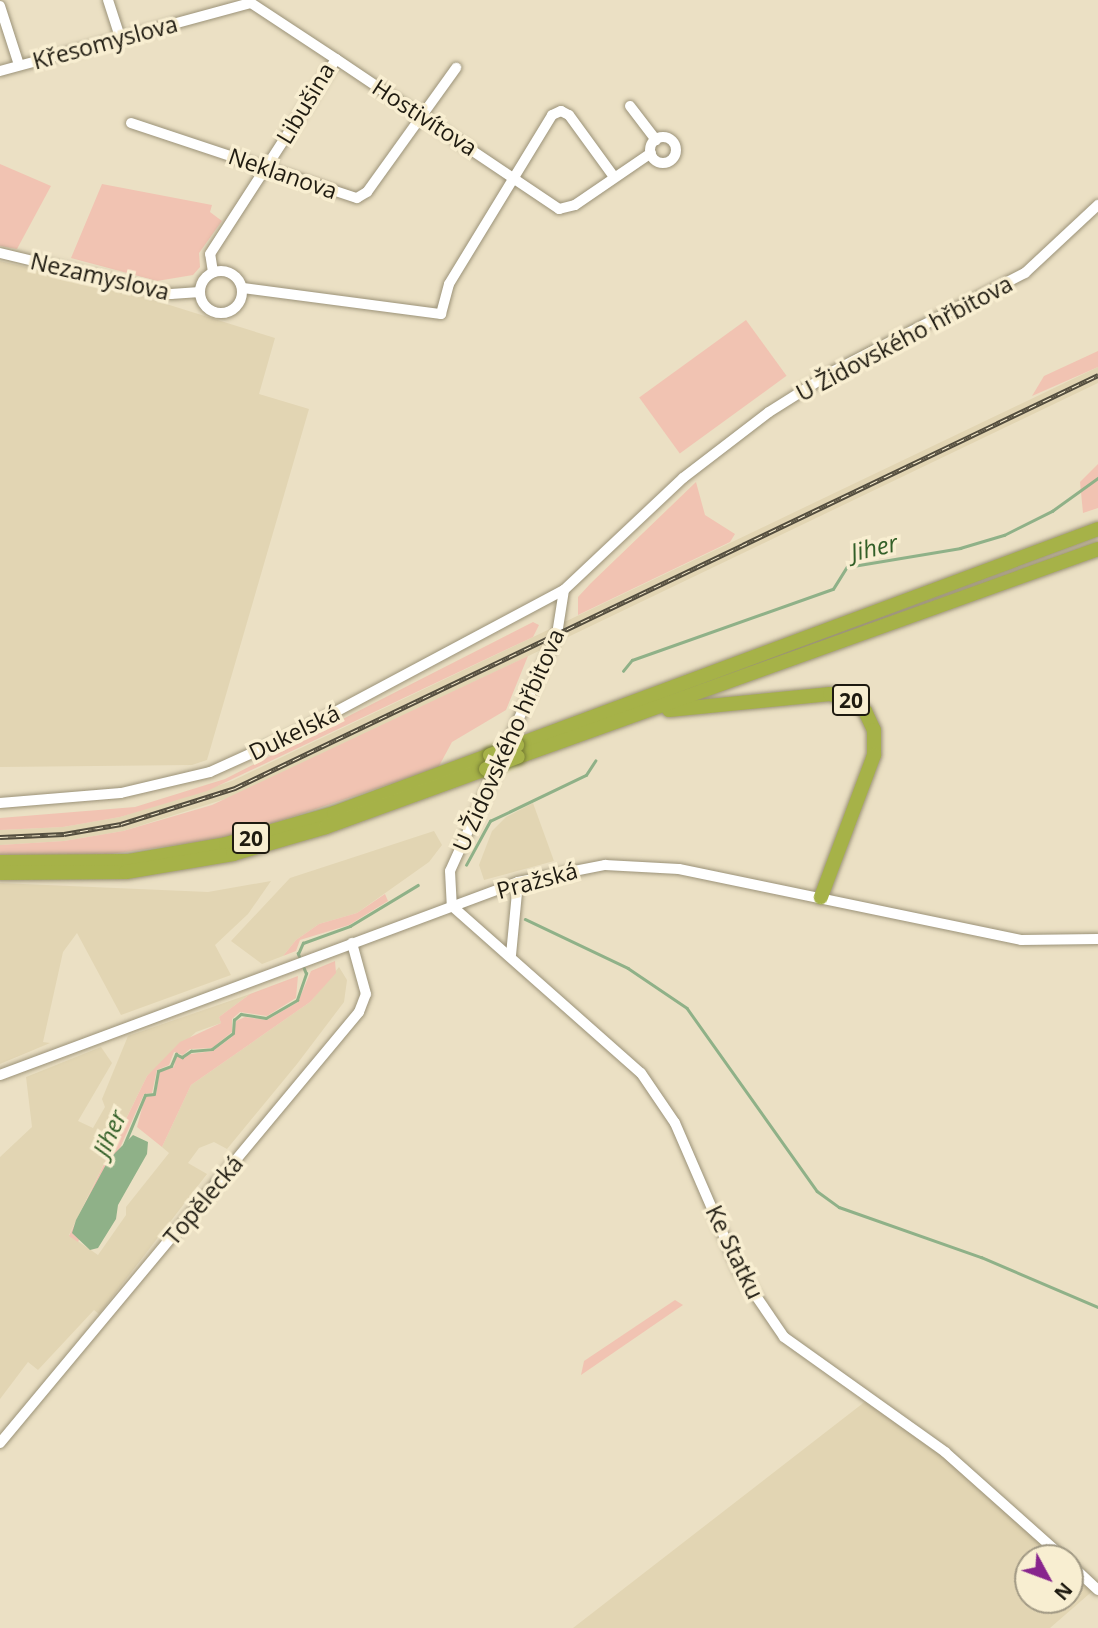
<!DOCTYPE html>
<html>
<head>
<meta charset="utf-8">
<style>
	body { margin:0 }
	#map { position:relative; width:1098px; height:1628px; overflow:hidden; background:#ebe0c4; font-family:"Open Sans",sans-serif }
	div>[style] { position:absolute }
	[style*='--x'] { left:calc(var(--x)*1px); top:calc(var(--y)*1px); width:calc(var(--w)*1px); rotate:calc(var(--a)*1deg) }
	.built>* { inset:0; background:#e2d5b3 }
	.green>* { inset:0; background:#f1c3b2; transform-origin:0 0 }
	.water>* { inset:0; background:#8fb188 }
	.stream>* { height:2.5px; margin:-1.25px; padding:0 1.25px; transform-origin:1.25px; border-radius:1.25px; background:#8fb188 }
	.roads { filter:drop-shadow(0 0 2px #9b9278) drop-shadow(0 0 2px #9b9278) }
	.minor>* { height:10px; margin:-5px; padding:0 5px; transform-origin:5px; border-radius:5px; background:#fff }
	.minor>.ring { margin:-5px; padding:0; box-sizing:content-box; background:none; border:10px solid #fff; border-radius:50% }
	.highway>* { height:14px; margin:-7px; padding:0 7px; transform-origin:7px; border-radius:7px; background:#a6b248 }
	.rail>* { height:5px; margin-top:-2.5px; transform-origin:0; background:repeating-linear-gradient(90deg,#f8eed1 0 8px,#534d3e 0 16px); box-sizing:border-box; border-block:2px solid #534d3e }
	.bridges { filter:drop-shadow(0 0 2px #767d34) drop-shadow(0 0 2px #767d34) }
	.highway-bridge>* { height:14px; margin:-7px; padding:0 7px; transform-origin:7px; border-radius:7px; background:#a6b248 }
	span { translate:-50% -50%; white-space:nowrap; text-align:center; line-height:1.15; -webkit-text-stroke:7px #f8eed1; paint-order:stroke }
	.shield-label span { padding:2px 5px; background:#f8eed1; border:2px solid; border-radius:5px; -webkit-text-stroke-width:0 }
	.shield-label { font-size:21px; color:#1e1a10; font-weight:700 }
	.street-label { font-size:23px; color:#1e1a10 }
	.water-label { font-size:24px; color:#336028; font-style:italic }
	.north { position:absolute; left:1014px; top:1544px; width:70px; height:70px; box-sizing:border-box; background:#f8eed1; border:2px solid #a19984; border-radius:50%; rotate:131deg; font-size:19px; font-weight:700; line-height:28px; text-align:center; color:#1e1a10 }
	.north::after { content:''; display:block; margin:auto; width:24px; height:32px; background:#88258d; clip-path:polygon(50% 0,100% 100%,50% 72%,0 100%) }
</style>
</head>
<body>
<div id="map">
	<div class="built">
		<div style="clip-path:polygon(0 261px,115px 288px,275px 338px,259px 394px,309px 409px,207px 760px,192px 765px,0 767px)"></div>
		<div style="clip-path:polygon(1098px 367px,1098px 383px,238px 795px,123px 831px,64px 841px,0 845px,0 830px,63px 827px,120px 817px,232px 781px)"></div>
		<div style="clip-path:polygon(533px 803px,554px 861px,484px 880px,479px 865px,492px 831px,506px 817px)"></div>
		<div style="clip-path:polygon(434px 831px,442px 845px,429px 862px,357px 913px,319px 924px,296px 940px,283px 956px,262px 964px,231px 941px,290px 878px)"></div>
		<div style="clip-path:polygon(271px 881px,248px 914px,215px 945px,231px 975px,121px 1015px,77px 933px,63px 952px,43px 1042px,50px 1043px,0 1064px,0 883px,208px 892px)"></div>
		<div style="clip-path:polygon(339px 967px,347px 980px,344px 1002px,297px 1064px,227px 1149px,214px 1142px,199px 1148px,188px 1163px,207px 1174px,106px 1305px,99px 1314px,94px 1310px,38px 1370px,28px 1362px,0 1399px,0 1157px,32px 1127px,26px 1077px,101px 1047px,112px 1063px,78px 1121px,93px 1128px,105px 1107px,102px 1099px,128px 1036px,250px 994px,219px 1017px,221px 1023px,196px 1032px,147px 1076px,69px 1235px,98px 1255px,126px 1215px,126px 1207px,169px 1153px,162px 1147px,191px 1085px,310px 1002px)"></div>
		<div style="clip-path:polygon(871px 1397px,945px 1452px,1064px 1558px,1028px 1558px,1028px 1600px,1070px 1600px,1070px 1564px,1096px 1588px,1050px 1628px,573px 1628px)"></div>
	</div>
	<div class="green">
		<div style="clip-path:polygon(0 164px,51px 186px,17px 249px,0 246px)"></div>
		<div style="clip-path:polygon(102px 184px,212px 205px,210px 212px,222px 221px,199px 253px,200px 267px,193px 275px,157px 281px,71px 258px)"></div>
		<div style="left:746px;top:320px;width:69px;height:132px;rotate:54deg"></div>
		<div style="clip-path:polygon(1098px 351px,1098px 367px,1032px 396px,1044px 376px)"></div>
		<div style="clip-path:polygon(1098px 464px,1098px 508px,1083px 513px,1080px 482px)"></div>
		<div style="clip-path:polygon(696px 482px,705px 515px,735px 534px,730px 542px,578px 615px,578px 597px,591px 583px)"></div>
		<div style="clip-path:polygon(533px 622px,539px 625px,533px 637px,207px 791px,120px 817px,63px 827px,0 830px,0 818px,135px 807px,225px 779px)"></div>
		<div style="clip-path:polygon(528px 656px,506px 710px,452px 742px,438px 768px,229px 838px,88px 857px,0 855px,0 845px,64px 841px,123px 831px,212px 805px)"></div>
		<div style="clip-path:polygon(385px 894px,388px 901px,349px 925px,300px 940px,296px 951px,283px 956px,296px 940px,319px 924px,357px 913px)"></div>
		<div style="clip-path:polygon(335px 961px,336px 973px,310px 1002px,191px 1085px,162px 1147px,137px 1127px,145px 1097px,156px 1095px,159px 1072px,174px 1067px,176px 1056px,213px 1051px,232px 1037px,236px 1021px,245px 1017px,267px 1020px,298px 1002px,311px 971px)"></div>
		<div style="clip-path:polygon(298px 976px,296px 998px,267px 1016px,240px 1012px,232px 1019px,232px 1032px,212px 1048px,190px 1049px,183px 1055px,174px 1052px,169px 1065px,157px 1070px,152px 1093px,144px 1094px,78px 1242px,69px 1236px,147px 1076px,180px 1042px,221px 1023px,219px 1017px,250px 994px)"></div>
		<div style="clip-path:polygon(675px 1300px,683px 1305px,581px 1375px,584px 1361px)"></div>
	</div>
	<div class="water">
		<div style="clip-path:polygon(133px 1135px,148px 1142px,147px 1154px,118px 1205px,116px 1219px,98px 1248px,90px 1250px,72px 1233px,76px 1220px,109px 1159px)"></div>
	</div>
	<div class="stream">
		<div style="--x:623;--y:671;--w:14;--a:-51"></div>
		<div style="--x:632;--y:660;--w:213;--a:-19.5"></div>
		<div style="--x:833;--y:589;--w:26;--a:-58"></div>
		<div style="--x:847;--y:567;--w:115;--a:-9.5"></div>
		<div style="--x:960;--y:548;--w:46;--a:-16.5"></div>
		<div style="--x:1004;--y:535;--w:54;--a:-26.6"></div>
		<div style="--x:1052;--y:511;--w:57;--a:-35.7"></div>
		<div style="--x:466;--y:865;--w:50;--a:-61.4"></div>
		<div style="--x:490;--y:821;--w:106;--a:-25.6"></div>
		<div style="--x:586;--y:775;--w:17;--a:-57"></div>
		<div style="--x:525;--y:919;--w:114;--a:25.4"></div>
		<div style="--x:628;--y:968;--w:71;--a:34.1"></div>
		<div style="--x:687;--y:1008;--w:224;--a:54.6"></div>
		<div style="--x:817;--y:1191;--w:27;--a:36"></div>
		<div style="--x:839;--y:1207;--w:151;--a:19.4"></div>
		<div style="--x:981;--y:1257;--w:127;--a:23.1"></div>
		<div style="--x:124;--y:1145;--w:54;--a:-67.2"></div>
		<div style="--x:145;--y:1095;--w:9;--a:-6"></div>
		<div style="--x:154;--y:1094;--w:23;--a:-80"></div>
		<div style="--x:158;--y:1071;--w:14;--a:-21"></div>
		<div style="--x:171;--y:1066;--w:13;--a:-67"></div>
		<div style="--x:176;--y:1054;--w:7;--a:27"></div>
		<div style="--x:182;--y:1057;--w:11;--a:-34"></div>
		<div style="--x:191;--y:1051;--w:21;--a:-5"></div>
		<div style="--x:212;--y:1049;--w:26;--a:-37"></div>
		<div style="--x:233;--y:1033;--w:13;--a:-86"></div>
		<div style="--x:234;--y:1020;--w:9;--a:-41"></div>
		<div style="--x:241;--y:1014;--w:25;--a:9"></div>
		<div style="--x:266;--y:1018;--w:36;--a:-30"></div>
		<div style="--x:297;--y:1000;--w:28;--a:-71"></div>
		<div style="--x:306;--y:974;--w:22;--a:-112"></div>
		<div style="--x:298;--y:954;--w:12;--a:-66"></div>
		<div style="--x:303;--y:943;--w:50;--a:-19.9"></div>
		<div style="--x:350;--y:926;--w:79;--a:-31.1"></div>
	</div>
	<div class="roads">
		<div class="minor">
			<div style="--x:108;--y:0;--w:39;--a:72"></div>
			<div style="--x:0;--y:6;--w:62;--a:72.1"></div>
			<div style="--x:336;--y:59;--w:269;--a:33.9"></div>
			<div style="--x:559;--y:209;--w:16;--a:-14"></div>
			<div style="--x:575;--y:205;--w:92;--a:-34.4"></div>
			<div style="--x:0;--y:71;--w:260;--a:-15.2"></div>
			<div style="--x:630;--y:106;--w:43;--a:52.6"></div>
			<div style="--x:131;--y:123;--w:238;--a:18.4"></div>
			<div style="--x:357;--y:198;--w:12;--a:-31"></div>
			<div style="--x:367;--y:192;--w:153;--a:-54.3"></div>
			<div class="ring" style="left:650px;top:137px;width:16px;height:16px"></div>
			<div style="--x:0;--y:253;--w:176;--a:13.5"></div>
			<div style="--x:171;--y:294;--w:29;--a:-4"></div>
			<div class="ring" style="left:200px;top:271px;width:32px;height:32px"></div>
			<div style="--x:213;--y:272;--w:18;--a:-99"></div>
			<div style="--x:210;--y:254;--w:232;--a:-57.1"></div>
			<div style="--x:336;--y:59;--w:102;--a:-146.6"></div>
			<div style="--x:243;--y:288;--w:200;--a:7.5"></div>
			<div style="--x:441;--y:314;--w:31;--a:-75"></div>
			<div style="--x:449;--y:284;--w:198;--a:-58.6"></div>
			<div style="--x:552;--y:115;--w:10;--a:-24"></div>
			<div style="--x:561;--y:111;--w:9;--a:27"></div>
			<div style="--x:569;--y:115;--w:77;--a:54"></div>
			<div style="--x:564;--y:590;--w:45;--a:99"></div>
			<div style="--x:557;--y:634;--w:260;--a:114.3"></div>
			<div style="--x:450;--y:871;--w:35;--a:87"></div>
			<div style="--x:452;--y:906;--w:252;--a:41.5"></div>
			<div style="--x:641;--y:1073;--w:60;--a:55.8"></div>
			<div style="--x:675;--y:1123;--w:161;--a:66.6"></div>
			<div style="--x:739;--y:1271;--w:80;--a:55.7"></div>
			<div style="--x:784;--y:1337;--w:198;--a:35.5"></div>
			<div style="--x:945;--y:1452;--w:159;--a:41.7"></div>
			<div style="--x:0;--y:803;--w:121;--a:-4.7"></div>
			<div style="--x:121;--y:793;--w:91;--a:-13.3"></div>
			<div style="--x:210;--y:772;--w:92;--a:-24.3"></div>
			<div style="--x:294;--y:734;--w:306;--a:-28.1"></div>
			<div style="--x:564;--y:590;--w:163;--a:-43.3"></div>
			<div style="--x:683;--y:478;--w:108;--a:-37.5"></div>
			<div style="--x:769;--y:412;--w:77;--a:-32.2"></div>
			<div style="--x:834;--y:371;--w:215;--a:-27.2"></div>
			<div style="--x:1025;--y:273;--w:100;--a:-43"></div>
			<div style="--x:511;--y:955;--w:73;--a:-84.5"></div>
			<div style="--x:0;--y:1075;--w:553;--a:-20.43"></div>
			<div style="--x:518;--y:882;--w:89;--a:-11.1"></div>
			<div style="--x:605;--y:865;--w:74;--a:3.1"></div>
			<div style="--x:679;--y:869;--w:349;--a:11.7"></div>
			<div style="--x:1021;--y:940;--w:77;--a:-0.7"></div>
			<div style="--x:0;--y:1443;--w:561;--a:-50.21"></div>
			<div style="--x:359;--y:1012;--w:19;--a:-69"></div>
			<div style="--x:366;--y:994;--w:53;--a:-105.4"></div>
			<div style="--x:1070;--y:1564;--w:38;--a:43"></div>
		</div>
		<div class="highway">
			<div style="--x:669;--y:710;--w:162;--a:-5.7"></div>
			<div style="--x:830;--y:694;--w:22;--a:16"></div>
			<div style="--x:851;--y:700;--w:18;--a:38"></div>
			<div style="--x:865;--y:711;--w:21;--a:65"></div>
			<div style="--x:874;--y:730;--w:25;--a:90"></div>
			<div style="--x:874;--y:755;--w:152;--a:110.5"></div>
			<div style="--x:517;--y:745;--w:620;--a:-20.39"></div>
			<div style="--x:518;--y:757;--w:616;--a:-19.73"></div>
			<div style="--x:0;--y:862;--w:129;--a:-0.4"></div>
			<div style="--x:129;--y:861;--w:98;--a:-9.9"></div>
			<div style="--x:226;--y:844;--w:112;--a:-16"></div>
			<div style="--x:334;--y:813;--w:166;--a:-20.4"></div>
			<div style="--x:0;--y:873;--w:126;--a:-0.5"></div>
			<div style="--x:126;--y:872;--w:109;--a:-9.5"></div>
			<div style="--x:233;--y:854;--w:97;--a:-16.2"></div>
			<div style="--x:326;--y:827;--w:170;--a:-19.9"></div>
		</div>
	</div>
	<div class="rail">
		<div style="--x:0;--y:837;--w:64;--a:-2.7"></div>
		<div style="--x:64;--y:834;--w:58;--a:-10"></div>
		<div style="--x:121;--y:824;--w:120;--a:-17.5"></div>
		<div style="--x:235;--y:788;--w:957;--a:-25.57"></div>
	</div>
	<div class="bridges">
		<div class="highway-bridge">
			<div style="--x:490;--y:755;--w:29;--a:-20"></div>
			<div style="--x:486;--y:769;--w:34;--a:-21"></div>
		</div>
	</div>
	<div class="shield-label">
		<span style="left:851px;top:700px">20</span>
		<span style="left:251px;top:838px">20</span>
	</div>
	<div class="street-label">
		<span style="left:105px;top:42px;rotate:-15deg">Křesomyslova</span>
		<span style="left:305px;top:103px;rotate:-59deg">Libušina</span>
		<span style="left:425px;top:117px;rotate:33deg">Hostivítova</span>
		<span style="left:283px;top:173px;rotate:19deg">Neklanova</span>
		<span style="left:100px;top:276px;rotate:13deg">Nezamyslova</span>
		<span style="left:904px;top:338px;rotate:-28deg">U Židovského hřbitova</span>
		<span style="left:294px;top:732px;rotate:-26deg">Dukelská</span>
		<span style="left:508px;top:740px;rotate:-66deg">U Židovského hřbitova</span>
		<span style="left:537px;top:880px;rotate:-15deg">Pražská</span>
		<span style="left:203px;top:1200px;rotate:-50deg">Topělecká</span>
		<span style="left:735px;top:1252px;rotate:64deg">Ke Statku</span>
	</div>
	<div class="water-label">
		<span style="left:874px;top:547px;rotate:-13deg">Jiher</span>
		<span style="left:109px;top:1133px;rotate:-66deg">Jiher</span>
	</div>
	<div class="north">N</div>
</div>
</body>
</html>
